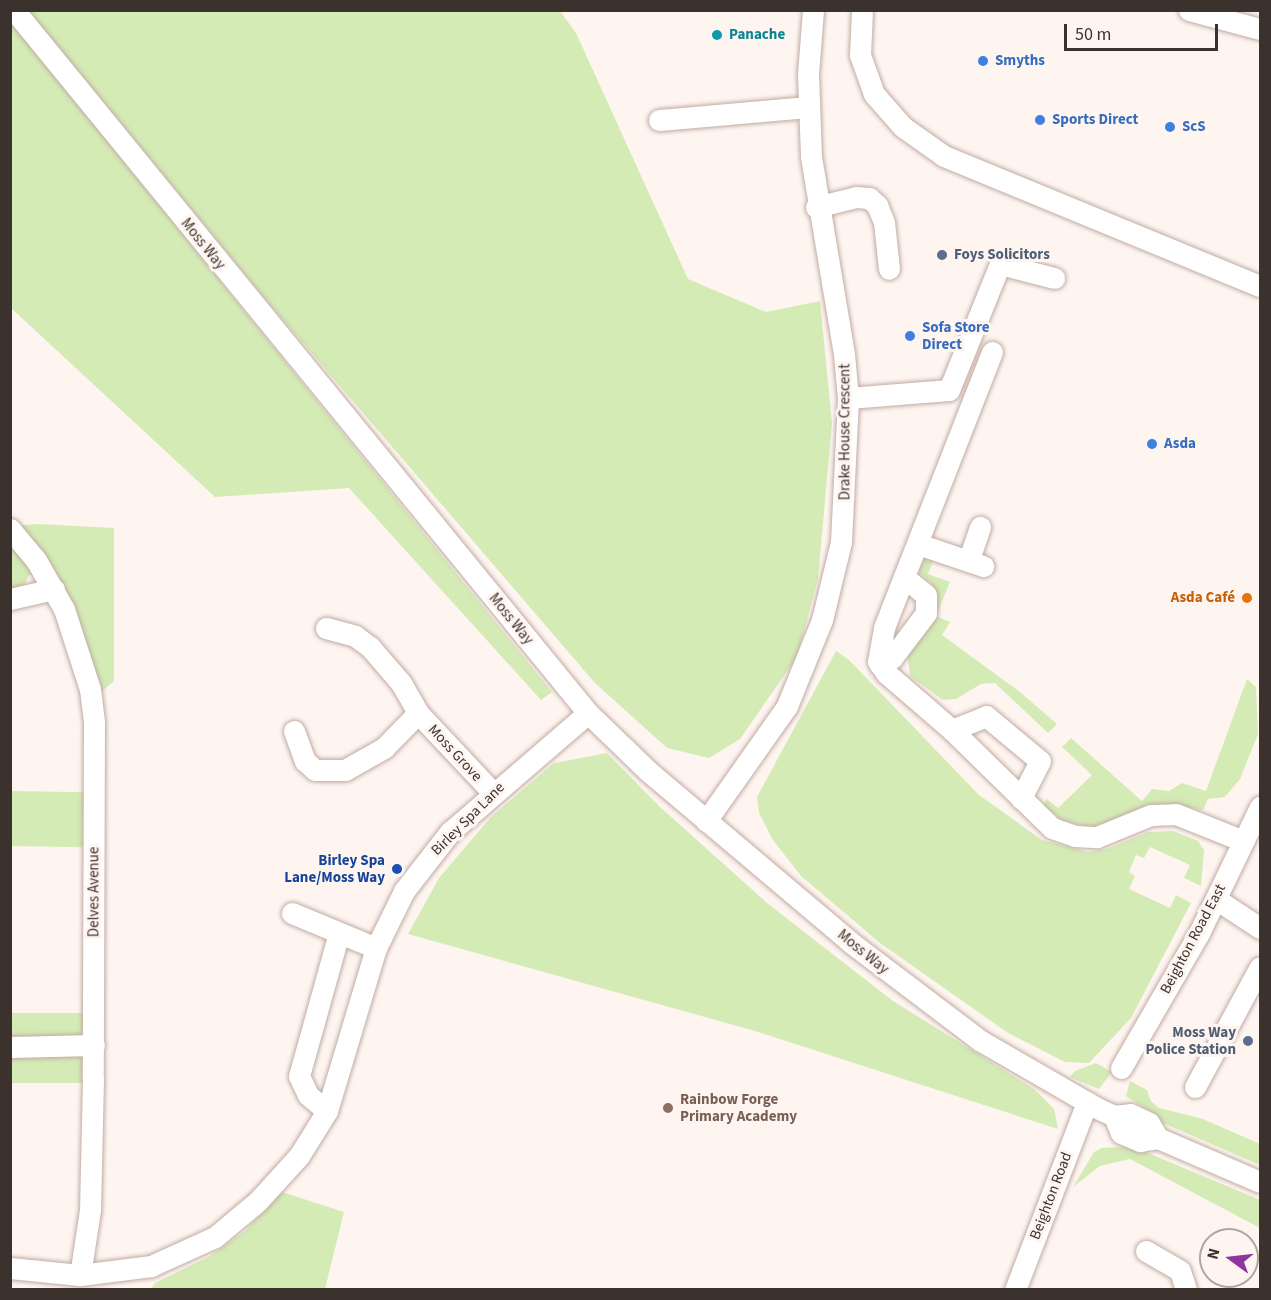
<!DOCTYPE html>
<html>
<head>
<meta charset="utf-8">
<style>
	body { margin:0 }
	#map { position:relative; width:1271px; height:1300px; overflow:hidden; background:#fef5f1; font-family:"Source Sans 3",sans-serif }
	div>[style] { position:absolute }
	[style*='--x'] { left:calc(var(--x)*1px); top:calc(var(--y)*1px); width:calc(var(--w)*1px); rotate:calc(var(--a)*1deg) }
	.green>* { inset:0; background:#d4ebb6; transform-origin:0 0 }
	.roads { filter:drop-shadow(0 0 2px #c1aba1) drop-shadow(0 0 2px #c1aba1) }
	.minor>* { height:21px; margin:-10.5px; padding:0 10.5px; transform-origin:10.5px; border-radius:10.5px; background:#fff }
	.dots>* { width:16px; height:16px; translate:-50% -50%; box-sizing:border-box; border:3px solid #fef5f1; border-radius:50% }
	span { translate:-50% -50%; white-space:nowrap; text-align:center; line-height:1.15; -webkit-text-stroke:6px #fef5f1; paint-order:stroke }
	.culture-label { font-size:15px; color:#0d838f; font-weight:700 }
	.left { translate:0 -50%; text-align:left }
	.shop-label { font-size:15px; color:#366cbe; font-weight:700 }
	.street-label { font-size:15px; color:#3b322e }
	.service-label { font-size:15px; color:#4e5e75; font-weight:700 }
	.right { translate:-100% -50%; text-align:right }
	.food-label { font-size:15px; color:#c56008; font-weight:700 }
	.transit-label { font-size:15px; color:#164399; font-weight:700 }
	.education-label { font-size:15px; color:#785e54; font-weight:700 }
	.frame { position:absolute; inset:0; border:12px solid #3b322e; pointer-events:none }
	.north { position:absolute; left:1199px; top:1228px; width:60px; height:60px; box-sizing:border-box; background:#fef5f1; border:2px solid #b0a7a3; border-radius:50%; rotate:285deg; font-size:16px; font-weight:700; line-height:24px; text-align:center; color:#3b322e }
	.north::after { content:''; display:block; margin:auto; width:21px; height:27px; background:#90359f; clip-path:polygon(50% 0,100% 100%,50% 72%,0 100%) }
	.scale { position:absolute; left:1064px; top:24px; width:154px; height:27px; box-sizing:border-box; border:3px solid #3b322e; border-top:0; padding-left:8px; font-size:18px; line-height:21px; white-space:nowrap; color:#3b322e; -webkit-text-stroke:4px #fef5f1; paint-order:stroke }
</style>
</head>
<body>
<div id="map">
	<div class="green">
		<div style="clip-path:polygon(29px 11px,560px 11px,576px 33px,688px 279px,766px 312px,820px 301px,832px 423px,818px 579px,797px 657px,740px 739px,709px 758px,667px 748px,595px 683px,267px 301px)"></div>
		<div style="clip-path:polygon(10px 21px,552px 692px,541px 700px,349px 488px,215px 497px,11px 308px)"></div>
		<div style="clip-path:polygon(38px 524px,114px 528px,114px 681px,100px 693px,76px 611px,53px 569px,29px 575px,24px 585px,11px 590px,10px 526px)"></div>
		<div style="clip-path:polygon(930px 558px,934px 559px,928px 574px,950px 582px,936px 616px,950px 622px,942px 635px,1020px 692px,1057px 724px,1048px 733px,995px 683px,981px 684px,956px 699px,943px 700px,910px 676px,907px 651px,934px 618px,938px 606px,932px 584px,919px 572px,924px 560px)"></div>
		<div style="clip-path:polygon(836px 651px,849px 660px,979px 795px,1042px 840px,1088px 852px,1107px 849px,1148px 832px,1173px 831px,1198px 841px,1204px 850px,1201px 886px,1184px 878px,1190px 865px,1150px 847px,1144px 858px,1136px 855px,1129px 872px,1135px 876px,1129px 889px,1170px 908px,1176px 895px,1191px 903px,1131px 1018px,1089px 1063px,1065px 1062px,1008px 1033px,880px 943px,801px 876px,773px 840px,759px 813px,757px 797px)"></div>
		<div style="clip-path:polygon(1247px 679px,1256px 687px,1258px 734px,1240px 779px,1225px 797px,1208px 799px,1203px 810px,1172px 805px,1092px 827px,1063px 821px,1043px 805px,1047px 799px,1058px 808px,1092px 775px,1062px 747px,1071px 738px,1142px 801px,1152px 789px,1169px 791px,1182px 783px,1206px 791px)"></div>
		<div style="clip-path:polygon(607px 753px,659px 806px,767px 903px,893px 1001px,1034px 1089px,1054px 1109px,1058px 1129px,755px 1031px,408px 934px,439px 878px,491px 817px,554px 763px)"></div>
		<div style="left:11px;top:791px;width:74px;height:55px;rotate:1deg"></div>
		<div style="left:10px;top:1013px;width:74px;height:70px"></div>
		<div style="clip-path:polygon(1096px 1063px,1112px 1072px,1099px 1089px,1070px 1077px,1075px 1071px)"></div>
		<div style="clip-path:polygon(1130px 1081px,1147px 1090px,1151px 1101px,1159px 1108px,1203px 1119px,1260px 1144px,1260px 1165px,1149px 1117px,1151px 1112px,1126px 1096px)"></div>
		<div style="clip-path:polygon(1123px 1147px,1148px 1153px,1260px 1200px,1260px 1228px,1130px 1159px,1100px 1166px,1073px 1187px,1094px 1152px,1102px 1148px)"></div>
		<div style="clip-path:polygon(282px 1192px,344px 1212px,325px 1289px,151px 1289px,155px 1283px,210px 1256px,244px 1232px)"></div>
	</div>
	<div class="roads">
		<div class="minor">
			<div style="--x:14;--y:10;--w:908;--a:50.77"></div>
			<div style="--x:588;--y:713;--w:83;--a:44"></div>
			<div style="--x:648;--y:771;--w:265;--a:40.2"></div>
			<div style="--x:850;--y:942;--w:164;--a:37.1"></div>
			<div style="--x:981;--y:1041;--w:134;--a:30"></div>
			<div style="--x:1097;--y:1108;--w:19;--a:25"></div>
			<div style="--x:1114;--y:1116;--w:16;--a:-7"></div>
			<div style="--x:1130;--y:1114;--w:21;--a:25"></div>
			<div style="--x:1149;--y:1123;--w:17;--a:59"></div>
			<div style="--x:1158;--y:1138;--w:111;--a:23.3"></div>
			<div style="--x:862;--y:10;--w:45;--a:92.5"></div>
			<div style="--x:860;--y:55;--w:41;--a:70.3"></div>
			<div style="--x:874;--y:94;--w:44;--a:48.7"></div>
			<div style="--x:903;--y:127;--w:50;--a:35.3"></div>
			<div style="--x:944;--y:156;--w:342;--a:22.4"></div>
			<div style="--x:1189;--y:10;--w:73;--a:15"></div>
			<div style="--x:659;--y:120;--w:150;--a:-5"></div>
			<div style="--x:816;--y:207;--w:41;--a:-14"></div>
			<div style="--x:856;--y:197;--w:13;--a:4"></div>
			<div style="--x:869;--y:198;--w:11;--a:41"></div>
			<div style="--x:877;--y:205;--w:18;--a:68"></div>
			<div style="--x:884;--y:222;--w:47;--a:83.9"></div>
			<div style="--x:992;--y:352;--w:296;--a:111.4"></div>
			<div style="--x:884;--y:628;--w:34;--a:100"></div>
			<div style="--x:878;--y:661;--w:14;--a:56"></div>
			<div style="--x:886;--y:673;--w:87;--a:40.8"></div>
			<div style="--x:952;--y:730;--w:140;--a:44.4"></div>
			<div style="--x:1052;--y:828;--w:24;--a:19"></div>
			<div style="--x:1075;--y:836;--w:22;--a:3"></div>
			<div style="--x:1097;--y:837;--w:58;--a:-22.2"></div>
			<div style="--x:1151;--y:815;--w:25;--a:-2"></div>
			<div style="--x:1176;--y:814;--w:72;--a:21.9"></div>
			<div style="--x:848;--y:398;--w:101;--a:-4.5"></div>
			<div style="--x:949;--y:390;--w:136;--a:-68"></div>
			<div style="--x:1000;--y:264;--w:56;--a:14.5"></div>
			<div style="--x:10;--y:529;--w:40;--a:50"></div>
			<div style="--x:36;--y:560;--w:56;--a:60.3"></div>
			<div style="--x:64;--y:609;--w:84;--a:72"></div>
			<div style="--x:90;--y:689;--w:33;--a:83"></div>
			<div style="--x:94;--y:722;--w:357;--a:90.2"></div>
			<div style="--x:93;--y:1079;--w:131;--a:91.3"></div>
			<div style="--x:90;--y:1210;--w:66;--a:98.7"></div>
			<div style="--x:918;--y:544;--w:69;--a:18.7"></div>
			<div style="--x:969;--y:559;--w:34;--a:-71"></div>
			<div style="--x:10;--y:599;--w:45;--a:-12.8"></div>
			<div style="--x:326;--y:628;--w:30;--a:15"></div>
			<div style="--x:355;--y:636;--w:19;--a:36"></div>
			<div style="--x:370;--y:647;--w:48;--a:49.3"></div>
			<div style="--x:401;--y:683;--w:34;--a:60"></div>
			<div style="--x:418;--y:713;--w:110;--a:46.8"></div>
			<div style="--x:880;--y:665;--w:14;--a:-30"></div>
			<div style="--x:892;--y:658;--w:56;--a:-52.9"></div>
			<div style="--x:926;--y:613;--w:18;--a:-90"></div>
			<div style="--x:926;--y:595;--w:28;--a:-141"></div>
			<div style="--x:952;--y:730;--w:37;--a:-22"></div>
			<div style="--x:986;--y:716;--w:70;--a:39.8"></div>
			<div style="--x:1040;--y:761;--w:42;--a:117.2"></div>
			<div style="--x:294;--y:731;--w:32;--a:70"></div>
			<div style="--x:305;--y:761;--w:13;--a:42"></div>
			<div style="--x:315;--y:770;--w:30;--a:0"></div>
			<div style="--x:345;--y:770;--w:45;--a:-29.4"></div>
			<div style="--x:384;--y:748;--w:49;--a:-45.8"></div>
			<div style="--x:706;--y:821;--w:141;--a:-54.8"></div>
			<div style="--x:787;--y:706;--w:93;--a:-67.9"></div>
			<div style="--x:822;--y:620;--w:80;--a:-76.3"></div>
			<div style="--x:841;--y:542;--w:144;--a:-87.2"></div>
			<div style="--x:848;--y:398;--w:44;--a:-95.2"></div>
			<div style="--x:844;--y:354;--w:201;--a:-99.5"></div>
			<div style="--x:811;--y:156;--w:82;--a:-92.1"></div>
			<div style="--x:808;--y:74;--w:64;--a:-85.5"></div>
			<div style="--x:1216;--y:899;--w:53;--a:33.4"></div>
			<div style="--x:292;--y:913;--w:91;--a:22.6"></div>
			<div style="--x:10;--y:1047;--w:84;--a:-1.4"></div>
			<div style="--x:1121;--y:1068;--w:158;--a:-60"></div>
			<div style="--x:1200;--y:931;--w:138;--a:-64.2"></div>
			<div style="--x:1195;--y:1087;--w:136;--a:-61.6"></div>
			<div style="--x:327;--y:1111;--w:25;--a:-140"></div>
			<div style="--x:308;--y:1095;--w:21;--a:-115"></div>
			<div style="--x:299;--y:1076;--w:148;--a:-74.4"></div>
			<div style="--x:1114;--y:1116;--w:18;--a:68"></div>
			<div style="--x:1121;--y:1133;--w:21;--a:23"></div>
			<div style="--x:1140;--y:1141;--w:18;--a:-9"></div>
			<div style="--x:1146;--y:1251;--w:39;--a:30"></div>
			<div style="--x:1180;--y:1271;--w:20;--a:72"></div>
			<div style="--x:10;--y:1268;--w:70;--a:5.7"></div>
			<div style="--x:80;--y:1275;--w:72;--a:-7.2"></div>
			<div style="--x:151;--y:1266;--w:70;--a:-24.4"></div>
			<div style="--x:215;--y:1237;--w:56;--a:-39.9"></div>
			<div style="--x:258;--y:1201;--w:61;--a:-47.7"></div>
			<div style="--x:299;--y:1156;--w:53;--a:-58.1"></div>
			<div style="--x:327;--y:1111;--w:170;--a:-73.3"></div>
			<div style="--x:376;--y:948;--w:64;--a:-63.8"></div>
			<div style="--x:404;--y:891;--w:75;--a:-52.1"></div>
			<div style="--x:450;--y:832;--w:182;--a:-40.8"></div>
			<div style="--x:1015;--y:1290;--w:201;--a:-69"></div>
		</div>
	</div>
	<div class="dots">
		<div style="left:717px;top:35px;background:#0f9aa8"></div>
		<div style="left:983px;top:61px;background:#3f7fe0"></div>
		<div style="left:1040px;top:120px;background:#3f7fe0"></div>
		<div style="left:1170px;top:127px;background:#3f7fe0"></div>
		<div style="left:942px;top:255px;background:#5c6f8a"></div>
		<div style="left:910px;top:336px;background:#3f7fe0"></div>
		<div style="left:1152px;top:444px;background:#3f7fe0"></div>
		<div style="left:1247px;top:598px;background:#e8710a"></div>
		<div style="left:397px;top:869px;background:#1a4fb4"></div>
		<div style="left:1248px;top:1041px;background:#5c6f8a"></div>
		<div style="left:668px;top:1108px;background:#8d6e63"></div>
	</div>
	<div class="culture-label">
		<span class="left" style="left:729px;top:35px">Panache</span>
	</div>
	<div class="shop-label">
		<span class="left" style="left:995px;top:61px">Smyths</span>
		<span class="left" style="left:1052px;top:120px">Sports Direct</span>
		<span class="left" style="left:1182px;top:127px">ScS</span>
		<span class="left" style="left:922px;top:336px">Sofa Store<br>Direct</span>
		<span class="left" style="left:1164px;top:444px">Asda</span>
	</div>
	<div class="street-label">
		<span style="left:203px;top:244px;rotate:51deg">Moss Way</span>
		<span style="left:845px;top:432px;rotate:-90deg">Drake House Crescent</span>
		<span style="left:511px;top:619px;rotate:51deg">Moss Way</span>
		<span style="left:455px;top:753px;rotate:47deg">Moss Grove</span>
		<span style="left:468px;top:819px;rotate:-45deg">Birley Spa Lane</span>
		<span style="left:94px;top:892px;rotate:-90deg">Delves Avenue</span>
		<span style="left:1193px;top:939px;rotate:-62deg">Beighton Road East</span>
		<span style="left:863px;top:952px;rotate:39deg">Moss Way</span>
		<span style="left:1051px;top:1196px;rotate:-69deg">Beighton Road</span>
	</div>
	<div class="service-label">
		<span class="left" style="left:954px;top:255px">Foys Solicitors</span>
		<span class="right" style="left:1236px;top:1041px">Moss Way<br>Police Station</span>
	</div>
	<div class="food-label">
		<span class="right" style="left:1235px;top:598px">Asda Café</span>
	</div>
	<div class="transit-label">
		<span class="right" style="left:385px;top:869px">Birley Spa<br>Lane/Moss Way</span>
	</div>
	<div class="education-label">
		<span class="left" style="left:680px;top:1108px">Rainbow Forge<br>Primary Academy</span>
	</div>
	<div class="frame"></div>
	<div class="north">N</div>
	<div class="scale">50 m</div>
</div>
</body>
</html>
